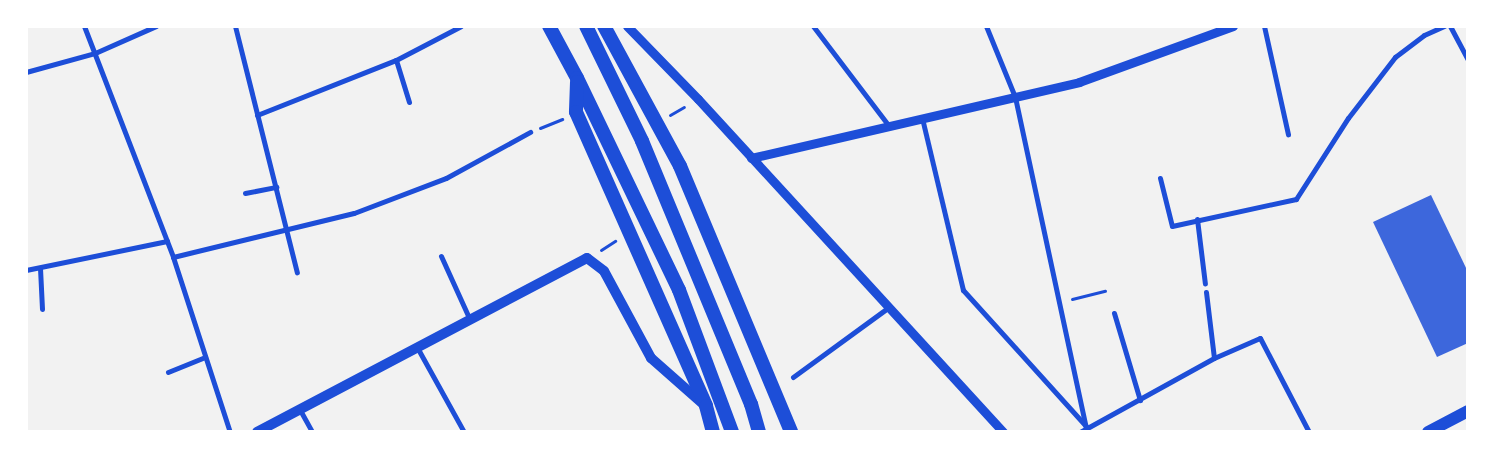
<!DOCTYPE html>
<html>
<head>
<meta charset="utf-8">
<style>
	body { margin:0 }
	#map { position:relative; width:1494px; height:458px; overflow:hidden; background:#f2f2f2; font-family:Merriweather,serif }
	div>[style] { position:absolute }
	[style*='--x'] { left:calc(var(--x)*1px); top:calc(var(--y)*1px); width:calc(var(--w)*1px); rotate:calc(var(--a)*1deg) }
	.building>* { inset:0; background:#3d67dc }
	.path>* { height:3px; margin:-1.5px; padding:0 1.5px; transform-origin:1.5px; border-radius:1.5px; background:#1d4ed8 }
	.minor>* { height:5px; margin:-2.5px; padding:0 2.5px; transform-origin:2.5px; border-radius:2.5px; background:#1d4ed8 }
	.tertiary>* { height:9px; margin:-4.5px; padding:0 4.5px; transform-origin:4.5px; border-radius:4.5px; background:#1d4ed8 }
	.secondary>* { height:10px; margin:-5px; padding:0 5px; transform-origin:5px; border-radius:5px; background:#1d4ed8 }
	.primary>* { height:12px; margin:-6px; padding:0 6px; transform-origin:6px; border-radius:6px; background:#1d4ed8 }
	.trunk>* { height:14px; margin:-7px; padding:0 7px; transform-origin:7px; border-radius:7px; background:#1d4ed8 }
	span { translate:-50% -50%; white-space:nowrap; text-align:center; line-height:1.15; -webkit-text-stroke:5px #fff; paint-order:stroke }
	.frame { position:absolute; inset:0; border:28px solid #fff; pointer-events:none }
</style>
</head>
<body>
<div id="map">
	<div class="building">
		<div style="clip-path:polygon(1431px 195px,1468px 272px,1468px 343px,1437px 357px,1373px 222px)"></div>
	</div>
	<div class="path">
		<div style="--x:670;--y:115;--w:16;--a:-30"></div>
		<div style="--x:540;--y:128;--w:24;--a:-22"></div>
		<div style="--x:601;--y:250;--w:17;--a:-33"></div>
		<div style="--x:1072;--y:299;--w:34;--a:-14"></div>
	</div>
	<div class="minor">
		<div style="--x:84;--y:26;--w:248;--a:68.9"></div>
		<div style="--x:173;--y:257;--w:184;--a:72"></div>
		<div style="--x:235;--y:26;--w:254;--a:75.9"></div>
		<div style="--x:813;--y:26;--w:126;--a:52.8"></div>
		<div style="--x:986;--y:26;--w:77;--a:67.8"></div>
		<div style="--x:1015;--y:97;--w:338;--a:77.9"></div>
		<div style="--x:1264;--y:26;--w:111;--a:77.5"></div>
		<div style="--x:1450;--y:26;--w:38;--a:62"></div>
		<div style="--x:396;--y:60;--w:44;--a:72.8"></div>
		<div style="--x:26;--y:72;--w:72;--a:-15.4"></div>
		<div style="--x:95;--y:53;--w:67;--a:-23.9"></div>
		<div style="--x:257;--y:115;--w:149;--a:-21.6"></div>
		<div style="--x:396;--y:60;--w:73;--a:-27.6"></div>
		<div style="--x:922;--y:118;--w:177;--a:76.6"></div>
		<div style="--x:963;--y:290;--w:183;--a:47.9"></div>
		<div style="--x:1160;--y:178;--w:49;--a:76"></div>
		<div style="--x:1172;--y:226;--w:127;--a:-12.3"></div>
		<div style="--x:1296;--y:199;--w:96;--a:-57.3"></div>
		<div style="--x:1348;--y:118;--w:77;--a:-52.4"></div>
		<div style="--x:1395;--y:57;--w:36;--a:-37"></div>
		<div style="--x:1424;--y:35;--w:22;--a:-24"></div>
		<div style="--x:245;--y:193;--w:32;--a:-11"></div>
		<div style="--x:1197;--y:219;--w:65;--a:83"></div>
		<div style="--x:441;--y:256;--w:70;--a:65.6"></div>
		<div style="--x:173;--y:257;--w:186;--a:-13.7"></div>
		<div style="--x:354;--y:213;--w:98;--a:-20.8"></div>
		<div style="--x:446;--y:178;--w:96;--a:-28.7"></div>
		<div style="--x:40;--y:268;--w:41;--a:87.2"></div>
		<div style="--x:26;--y:270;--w:144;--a:-11.6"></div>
		<div style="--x:1206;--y:292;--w:66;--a:83.1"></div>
		<div style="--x:1114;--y:313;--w:91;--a:73.4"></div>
		<div style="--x:418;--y:349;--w:95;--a:61"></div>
		<div style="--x:168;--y:372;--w:40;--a:-22"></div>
		<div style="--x:793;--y:377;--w:119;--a:-36.1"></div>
		<div style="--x:300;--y:410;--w:25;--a:61"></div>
		<div style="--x:1080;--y:432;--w:153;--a:-28.9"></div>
		<div style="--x:1214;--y:358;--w:50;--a:-23.5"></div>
		<div style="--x:1260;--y:338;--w:106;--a:62.5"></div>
	</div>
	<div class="tertiary">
		<div style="--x:627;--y:26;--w:102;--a:45.8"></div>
		<div style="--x:698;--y:99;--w:452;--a:47.5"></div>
		<div style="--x:751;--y:158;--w:337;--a:-13"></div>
		<div style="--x:1079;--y:82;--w:164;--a:-20"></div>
	</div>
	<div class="secondary">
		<div style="--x:257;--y:432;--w:373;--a:-27.8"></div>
		<div style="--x:587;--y:258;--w:21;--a:37"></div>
		<div style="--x:604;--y:271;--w:99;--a:61.6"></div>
		<div style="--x:651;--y:358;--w:68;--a:41.4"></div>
	</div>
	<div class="primary">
		<div style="--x:1428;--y:432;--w:45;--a:-27.7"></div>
	</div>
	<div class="trunk">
		<div style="--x:549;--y:26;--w:59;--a:61.7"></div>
		<div style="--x:577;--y:78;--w:235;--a:64.3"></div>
		<div style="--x:679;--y:290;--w:152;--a:69.5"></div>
		<div style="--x:586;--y:26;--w:128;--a:64"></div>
		<div style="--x:642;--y:141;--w:285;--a:67.5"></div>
		<div style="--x:751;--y:404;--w:29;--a:74"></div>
		<div style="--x:604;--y:26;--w:159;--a:61.5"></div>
		<div style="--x:680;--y:166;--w:288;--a:67.3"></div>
		<div style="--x:577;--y:82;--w:30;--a:92"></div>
		<div style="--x:576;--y:112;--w:321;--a:66.1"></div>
		<div style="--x:706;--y:406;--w:27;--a:75"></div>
	</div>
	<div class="frame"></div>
</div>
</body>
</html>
